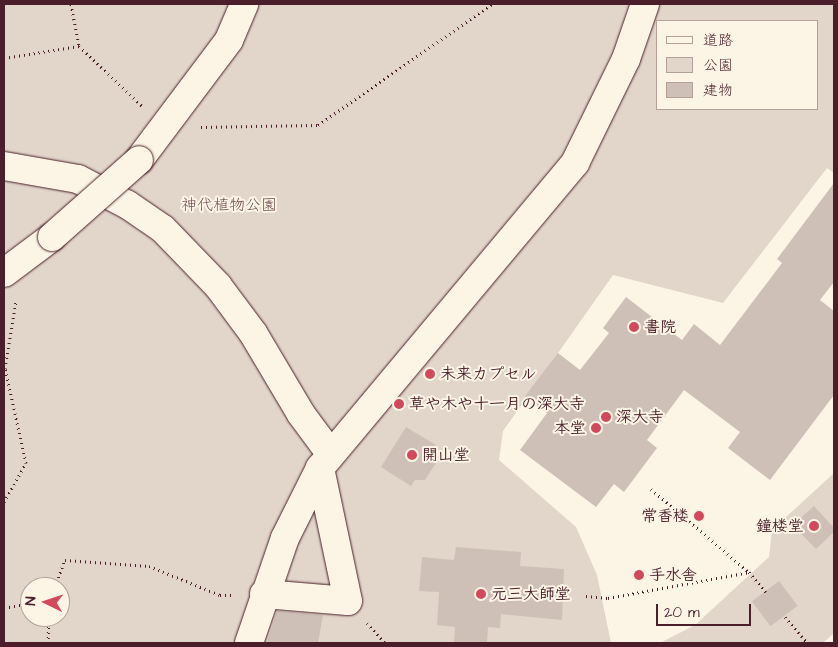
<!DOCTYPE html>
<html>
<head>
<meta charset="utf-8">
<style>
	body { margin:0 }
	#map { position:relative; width:838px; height:647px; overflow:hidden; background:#fcf5e5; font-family:"Architects Daughter","Klee One",sans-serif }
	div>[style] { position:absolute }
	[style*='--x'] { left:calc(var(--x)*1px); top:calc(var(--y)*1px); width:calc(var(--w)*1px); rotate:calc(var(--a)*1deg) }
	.green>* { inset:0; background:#e2d5ca }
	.building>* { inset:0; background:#cfc0b7; transform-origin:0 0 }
	.path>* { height:3px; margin-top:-1.5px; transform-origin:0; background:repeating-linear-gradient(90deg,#4a1f2b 0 1px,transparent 0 5px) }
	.roads { filter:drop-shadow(0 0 1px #4a1f2b) drop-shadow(0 0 1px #4a1f2b) }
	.minor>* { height:28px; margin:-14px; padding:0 14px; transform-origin:14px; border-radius:14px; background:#fcf5e5 }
	.bridges { filter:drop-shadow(0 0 1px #4a1f2b) drop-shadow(0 0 1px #4a1f2b) }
	.minor-bridge>* { height:28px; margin:-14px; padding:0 14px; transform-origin:14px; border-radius:14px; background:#fcf5e5 }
	.dots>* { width:14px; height:14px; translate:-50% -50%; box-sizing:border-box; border:2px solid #fcf5e5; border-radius:50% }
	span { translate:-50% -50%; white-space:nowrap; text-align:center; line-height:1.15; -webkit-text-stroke:4px #fcf5e5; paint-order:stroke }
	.park-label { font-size:16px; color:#704c53 }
	.poi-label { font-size:16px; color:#4a1f2b; font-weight:700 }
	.left { translate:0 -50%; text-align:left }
	.right { translate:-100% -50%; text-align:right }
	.frame { position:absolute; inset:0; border:5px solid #4a1f2b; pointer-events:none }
	.legend { position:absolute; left:656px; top:20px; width:162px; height:90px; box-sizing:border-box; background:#fcf5e5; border:1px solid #b59f9b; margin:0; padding:6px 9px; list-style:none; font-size:15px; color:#4a1f2b }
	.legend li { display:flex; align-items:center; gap:10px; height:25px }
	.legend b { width:25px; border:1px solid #b59f9b }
	.north { position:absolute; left:20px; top:577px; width:50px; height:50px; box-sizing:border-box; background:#fcf5e5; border:1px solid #b59f9b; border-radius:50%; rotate:274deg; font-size:14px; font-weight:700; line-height:20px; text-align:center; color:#4a1f2b }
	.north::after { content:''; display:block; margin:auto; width:18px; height:22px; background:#d1495b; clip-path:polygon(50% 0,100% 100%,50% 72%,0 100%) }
	.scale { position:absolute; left:656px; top:604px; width:95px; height:22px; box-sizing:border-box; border:2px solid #4a1f2b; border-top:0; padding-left:6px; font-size:15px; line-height:18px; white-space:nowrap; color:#4a1f2b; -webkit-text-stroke:4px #fcf5e5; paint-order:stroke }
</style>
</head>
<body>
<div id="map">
	<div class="green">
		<div style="clip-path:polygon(evenodd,4px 4px,834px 4px,834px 173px,827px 168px,723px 303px,613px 275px,503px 431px,499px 460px,576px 527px,597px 575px,611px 643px,4px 643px,4px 4px,657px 21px,817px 21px,817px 109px,657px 109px,657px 21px,4px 4px,30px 587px,60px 587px,60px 617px,30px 617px,30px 587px)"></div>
		<div style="clip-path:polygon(834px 473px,834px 633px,823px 643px,660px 643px,695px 625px,769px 557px,772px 530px)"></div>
	</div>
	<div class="building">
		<div style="clip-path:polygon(834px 183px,834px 282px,820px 300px,834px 311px,834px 395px,770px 480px,728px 448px,740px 432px,684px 390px,647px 440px,657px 448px,624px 492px,614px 484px,596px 507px,520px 450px,547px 413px,525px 396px,558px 353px,580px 370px,609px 333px,603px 328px,626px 297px,682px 340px,694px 324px,720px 345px,782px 263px,777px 259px)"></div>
		<div style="clip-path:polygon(406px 427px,436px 445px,432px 452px,440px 457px,425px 480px,415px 480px,411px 486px,381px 467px)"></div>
		<div style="clip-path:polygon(814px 506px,834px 528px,834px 532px,816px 549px,793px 525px)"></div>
		<div style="clip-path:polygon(456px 547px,521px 552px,520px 566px,564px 569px,562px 620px,501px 614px,500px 628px,488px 627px,487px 643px,454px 643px,455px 627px,437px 625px,439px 592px,419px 591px,422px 557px,454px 560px)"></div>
		<div style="left:779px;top:581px;width:31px;height:34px;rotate:53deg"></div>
		<div style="clip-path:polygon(277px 611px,323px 615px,318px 643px,267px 643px)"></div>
	</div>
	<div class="path">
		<div style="--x:71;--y:4;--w:43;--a:79.2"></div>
		<div style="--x:79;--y:46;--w:88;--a:43.6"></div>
		<div style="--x:4;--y:58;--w:76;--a:-9.1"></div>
		<div style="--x:201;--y:127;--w:117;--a:-1"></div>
		<div style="--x:318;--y:125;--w:212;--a:-34.8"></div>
		<div style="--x:651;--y:489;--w:128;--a:40.3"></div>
		<div style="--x:749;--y:572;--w:26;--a:50"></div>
		<div style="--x:4;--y:502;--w:45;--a:-60.6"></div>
		<div style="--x:26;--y:463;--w:97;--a:-102.5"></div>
		<div style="--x:5;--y:368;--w:68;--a:-80.7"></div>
		<div style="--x:55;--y:587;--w:29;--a:-70"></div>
		<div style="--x:65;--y:560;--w:84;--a:4.1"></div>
		<div style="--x:149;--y:566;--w:77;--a:22.2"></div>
		<div style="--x:220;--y:595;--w:15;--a:0"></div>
		<div style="--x:586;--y:596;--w:22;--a:5"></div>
		<div style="--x:608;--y:598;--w:143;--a:-10.4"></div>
		<div style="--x:4;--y:608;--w:26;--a:-11"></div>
		<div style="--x:785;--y:617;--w:35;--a:49"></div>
		<div style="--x:367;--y:623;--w:27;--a:48"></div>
		<div style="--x:48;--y:643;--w:26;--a:-88"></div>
	</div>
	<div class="roads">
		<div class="minor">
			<div style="--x:139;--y:160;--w:150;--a:-53.1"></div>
			<div style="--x:229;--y:40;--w:39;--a:-67"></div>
			<div style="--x:4;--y:166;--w:75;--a:10"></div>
			<div style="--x:78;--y:179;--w:56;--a:27.5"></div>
			<div style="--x:128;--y:205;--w:42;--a:34.4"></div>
			<div style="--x:163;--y:229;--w:79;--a:46"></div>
			<div style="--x:218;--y:286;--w:59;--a:53.3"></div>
			<div style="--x:253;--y:333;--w:94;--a:59.3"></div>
			<div style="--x:301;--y:414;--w:49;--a:53.4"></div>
			<div style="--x:4;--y:273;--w:60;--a:-36.9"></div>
			<div style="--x:264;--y:594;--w:84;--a:4.8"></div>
			<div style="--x:348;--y:601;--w:136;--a:-101.9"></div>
			<div style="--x:249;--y:643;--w:111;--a:-71.1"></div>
			<div style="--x:285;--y:538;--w:78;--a:-63.4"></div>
			<div style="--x:320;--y:468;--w:398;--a:-50.1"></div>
			<div style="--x:575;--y:163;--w:116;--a:-63.9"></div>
			<div style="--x:626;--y:59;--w:58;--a:-70.9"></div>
		</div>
	</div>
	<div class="bridges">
		<div class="minor-bridge">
			<div style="--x:52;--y:237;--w:116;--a:-41.5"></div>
		</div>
	</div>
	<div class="dots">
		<div style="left:634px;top:327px;background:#d1495b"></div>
		<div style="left:430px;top:374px;background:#d1495b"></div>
		<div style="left:399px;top:404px;background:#d1495b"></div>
		<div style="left:606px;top:417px;background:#d1495b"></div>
		<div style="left:596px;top:428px;background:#d1495b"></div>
		<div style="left:412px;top:455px;background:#d1495b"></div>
		<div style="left:699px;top:516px;background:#d1495b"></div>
		<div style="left:814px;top:526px;background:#d1495b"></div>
		<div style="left:639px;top:575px;background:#d1495b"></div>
		<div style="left:481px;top:594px;background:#d1495b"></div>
	</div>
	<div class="park-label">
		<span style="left:229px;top:205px">神代植物公園</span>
	</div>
	<div class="poi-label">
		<span class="left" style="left:644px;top:327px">書院</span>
		<span class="left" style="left:440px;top:374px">未来カプセル</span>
		<span class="left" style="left:409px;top:404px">草や木や十一月の深大寺</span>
		<span class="left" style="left:616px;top:417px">深大寺</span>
		<span class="right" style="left:586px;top:428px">本堂</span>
		<span class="left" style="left:422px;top:455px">開山堂</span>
		<span class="right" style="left:689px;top:516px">常香楼</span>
		<span class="right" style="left:804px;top:526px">鐘楼堂</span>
		<span class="left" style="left:649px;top:575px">手水舎</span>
		<span class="left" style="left:491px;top:594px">元三大師堂</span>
	</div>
	<div class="frame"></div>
	<ul class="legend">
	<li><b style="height:6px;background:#fcf5e5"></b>道路</li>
	<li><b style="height:14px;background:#e2d5ca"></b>公園</li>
	<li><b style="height:14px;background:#cfc0b7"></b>建物</li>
	</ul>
	<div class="north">N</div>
	<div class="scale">20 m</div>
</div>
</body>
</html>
